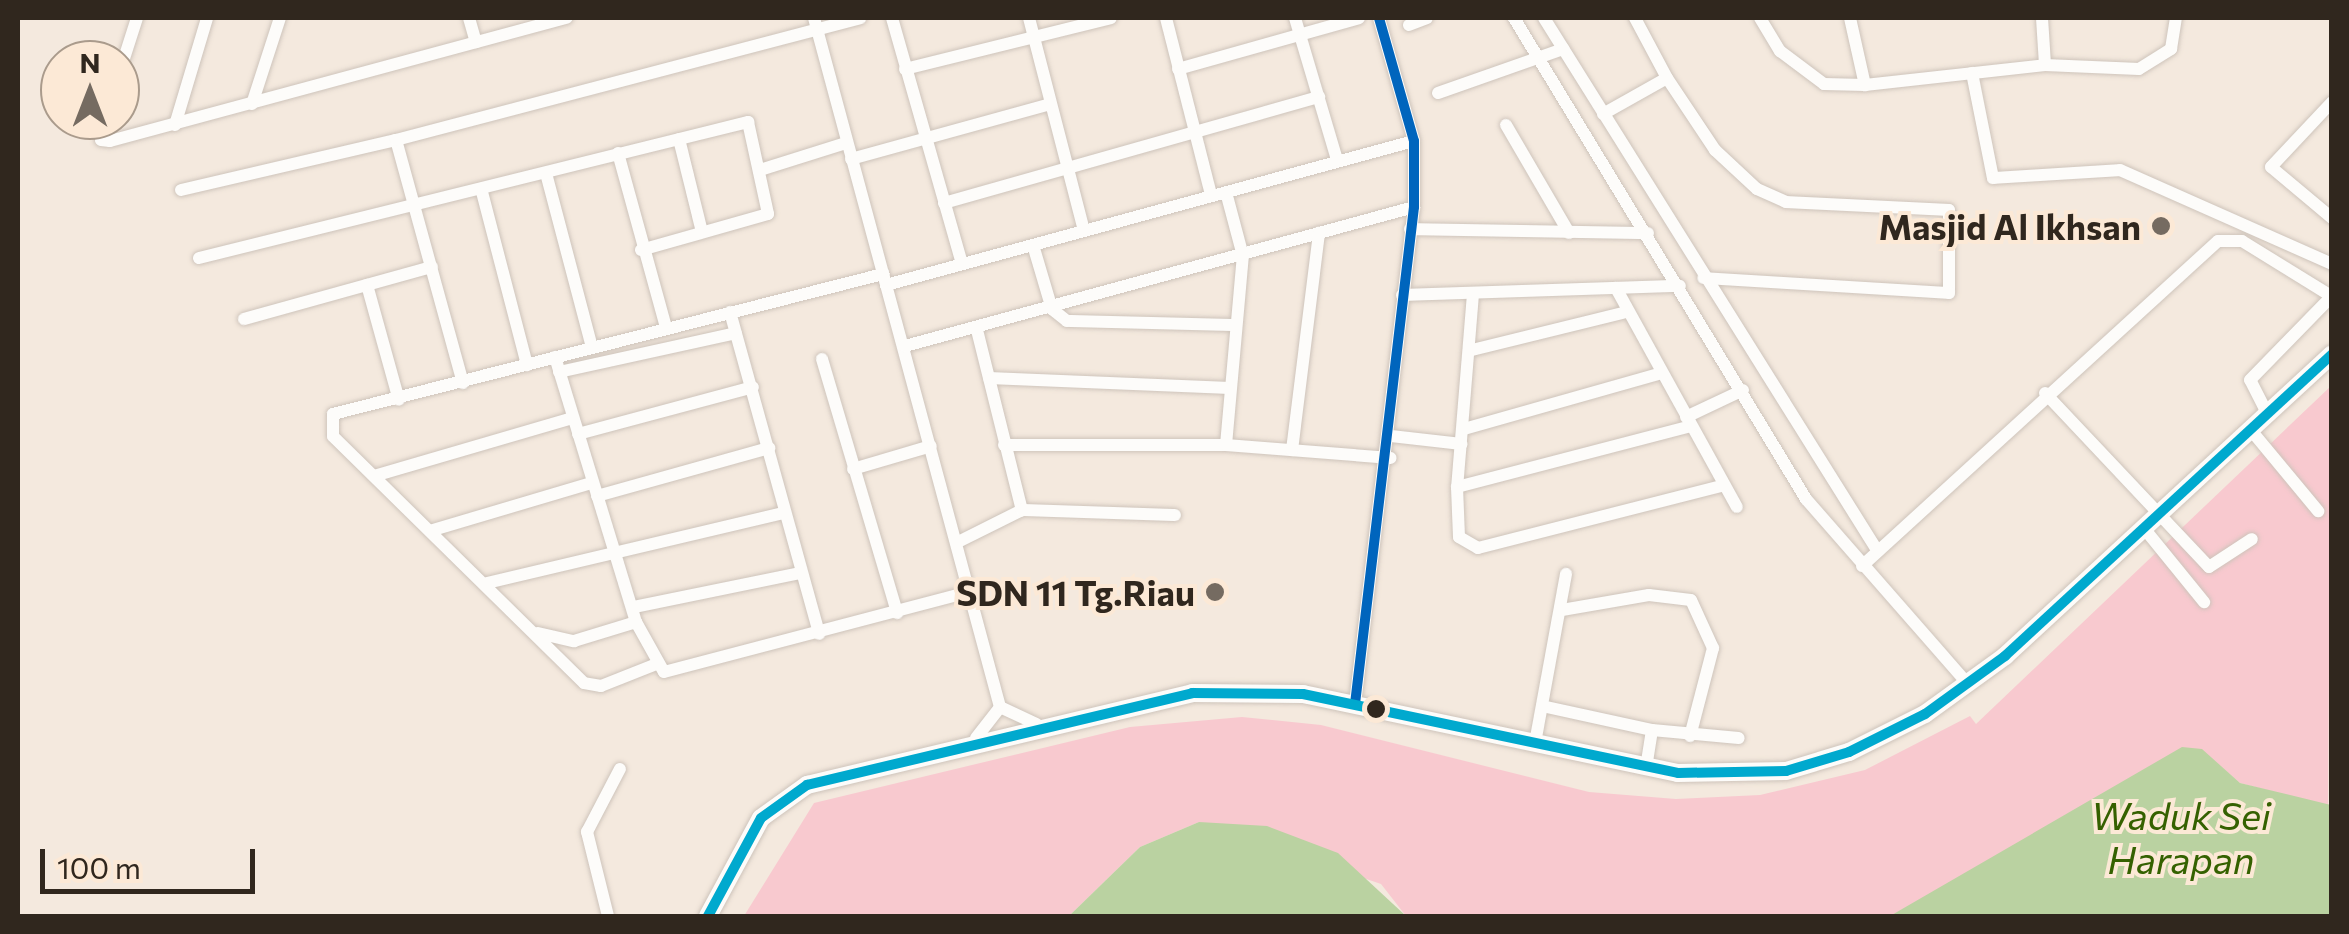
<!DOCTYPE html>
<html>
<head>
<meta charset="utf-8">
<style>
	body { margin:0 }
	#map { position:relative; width:2349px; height:934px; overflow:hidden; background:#f4e9de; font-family:Commissioner,sans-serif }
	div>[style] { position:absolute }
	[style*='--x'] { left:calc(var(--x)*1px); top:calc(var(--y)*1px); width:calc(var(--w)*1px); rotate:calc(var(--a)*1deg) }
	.green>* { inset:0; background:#f8c9cf }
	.water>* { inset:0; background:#bad2a1 }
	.roads { filter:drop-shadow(0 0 2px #cec4bb) drop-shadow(0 0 2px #cec4bb) }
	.street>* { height:12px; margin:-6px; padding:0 6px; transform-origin:6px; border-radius:6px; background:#fdfcfa }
	.secondary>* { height:18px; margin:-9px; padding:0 9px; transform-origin:9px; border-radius:9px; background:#fdfcfa }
	.bus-1>* { height:10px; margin:-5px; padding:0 5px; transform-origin:5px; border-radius:5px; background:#0065bd }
	.bus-2>* { height:10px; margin:-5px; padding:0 5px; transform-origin:5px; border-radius:5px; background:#00a9ce }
	.dots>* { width:28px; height:28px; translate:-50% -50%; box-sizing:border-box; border:5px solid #fce9d6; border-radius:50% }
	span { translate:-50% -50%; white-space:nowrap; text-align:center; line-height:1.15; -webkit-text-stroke:8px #fce9d6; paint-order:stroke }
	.poi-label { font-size:35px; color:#30271e; font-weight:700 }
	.right { translate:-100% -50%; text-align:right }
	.water-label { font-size:38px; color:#356100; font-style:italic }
	.frame { position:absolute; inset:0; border:20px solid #30271e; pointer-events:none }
	.north { position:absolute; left:40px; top:40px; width:100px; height:100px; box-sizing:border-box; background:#fce9d6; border:2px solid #aa9b8c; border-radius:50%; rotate:0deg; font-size:28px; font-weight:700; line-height:40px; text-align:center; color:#30271e }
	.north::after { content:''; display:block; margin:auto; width:35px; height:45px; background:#756b61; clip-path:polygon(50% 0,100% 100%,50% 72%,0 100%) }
	.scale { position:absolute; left:40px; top:849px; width:215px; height:45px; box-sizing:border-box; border:5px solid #30271e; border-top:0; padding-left:12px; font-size:30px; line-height:35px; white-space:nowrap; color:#30271e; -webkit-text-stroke:8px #fce9d6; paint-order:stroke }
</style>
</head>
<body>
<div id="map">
	<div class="green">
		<div style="clip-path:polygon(2331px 386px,2328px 806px,2240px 783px,2202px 750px,1890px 916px,1406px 916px,1381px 884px,1199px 822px,1140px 847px,1069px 916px,744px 916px,814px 803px,1130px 727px,1242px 717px,1321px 725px,1589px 792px,1676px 799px,1760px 795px,1865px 770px,1970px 716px,1976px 724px)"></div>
	</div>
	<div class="water">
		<div style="clip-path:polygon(2182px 747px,2202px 749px,2240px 783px,2331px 805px,2331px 916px,1890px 916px)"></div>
		<div style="clip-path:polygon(1199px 822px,1267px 826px,1338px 853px,1406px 916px,1069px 916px,1140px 847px)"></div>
	</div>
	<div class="roads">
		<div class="street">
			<div style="--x:469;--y:18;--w:25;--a:74"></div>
			<div style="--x:814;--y:18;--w:714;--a:74.89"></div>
			<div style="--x:1000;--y:707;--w:40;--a:25"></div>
			<div style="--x:892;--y:18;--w:255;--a:74.1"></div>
			<div style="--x:1029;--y:18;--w:219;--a:75.5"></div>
			<div style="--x:1166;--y:18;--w:183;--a:75.7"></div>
			<div style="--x:1295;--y:18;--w:148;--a:73.5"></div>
			<div style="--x:1514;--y:18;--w:563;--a:58.74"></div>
			<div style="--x:1806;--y:499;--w:246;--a:48.8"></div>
			<div style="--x:1544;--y:18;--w:628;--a:57.96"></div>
			<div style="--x:1760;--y:18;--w:39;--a:59"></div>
			<div style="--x:1780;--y:51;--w:55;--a:36.9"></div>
			<div style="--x:1824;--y:84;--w:41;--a:1.4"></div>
			<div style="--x:1865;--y:85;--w:181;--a:-6.3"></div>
			<div style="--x:2045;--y:65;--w:94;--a:2.4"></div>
			<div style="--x:2139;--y:69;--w:38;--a:-32"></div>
			<div style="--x:2171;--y:49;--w:31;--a:-81"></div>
			<div style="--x:1850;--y:18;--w:69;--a:77.4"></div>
			<div style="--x:2042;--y:18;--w:47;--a:86.3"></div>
			<div style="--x:1409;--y:25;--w:19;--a:-21"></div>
			<div style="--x:905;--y:69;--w:212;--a:-13.9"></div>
			<div style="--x:1178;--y:69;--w:188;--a:-15.7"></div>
			<div style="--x:120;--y:71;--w:56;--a:-72.2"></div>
			<div style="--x:1972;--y:73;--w:107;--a:78.7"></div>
			<div style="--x:1993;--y:178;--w:127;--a:-3.6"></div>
			<div style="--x:2120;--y:170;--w:232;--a:23.9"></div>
			<div style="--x:1667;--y:78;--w:87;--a:56.3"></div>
			<div style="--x:1715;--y:150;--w:57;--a:42.9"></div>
			<div style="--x:1757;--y:189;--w:32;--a:24"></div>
			<div style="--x:1786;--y:202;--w:163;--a:2.8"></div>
			<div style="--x:1949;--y:210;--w:83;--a:90"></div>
			<div style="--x:1949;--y:293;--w:246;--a:-176.5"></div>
			<div style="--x:1438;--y:93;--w:133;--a:-19.4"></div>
			<div style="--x:2332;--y:102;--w:89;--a:133.2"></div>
			<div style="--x:2271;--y:167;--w:80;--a:39.9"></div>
			<div style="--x:252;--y:104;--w:90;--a:-72"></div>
			<div style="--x:1603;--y:114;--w:73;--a:-29.4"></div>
			<div style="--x:1667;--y:78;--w:68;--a:-118.1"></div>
			<div style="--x:105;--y:120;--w:20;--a:101"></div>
			<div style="--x:101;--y:140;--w:9;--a:6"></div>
			<div style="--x:110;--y:141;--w:473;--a:-15.1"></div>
			<div style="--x:175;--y:125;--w:112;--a:-73.3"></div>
			<div style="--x:1506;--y:125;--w:125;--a:59.7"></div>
			<div style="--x:679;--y:139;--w:96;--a:76.1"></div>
			<div style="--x:618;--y:153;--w:180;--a:74.6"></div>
			<div style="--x:851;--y:159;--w:206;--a:-15.4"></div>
			<div style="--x:760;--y:170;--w:90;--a:-17.4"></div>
			<div style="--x:547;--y:177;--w:176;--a:75.2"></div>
			<div style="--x:181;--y:190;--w:221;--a:-13.1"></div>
			<div style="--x:482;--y:192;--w:179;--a:75.4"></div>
			<div style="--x:944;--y:203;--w:390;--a:-15.8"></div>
			<div style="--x:1410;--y:229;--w:238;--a:1"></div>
			<div style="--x:1033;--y:245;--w:67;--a:73.5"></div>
			<div style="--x:1052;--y:309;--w:19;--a:39"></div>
			<div style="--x:1067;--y:321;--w:169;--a:1.4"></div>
			<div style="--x:199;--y:258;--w:566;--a:-13.91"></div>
			<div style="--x:748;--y:122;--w:94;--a:77.7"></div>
			<div style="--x:768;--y:214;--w:132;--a:164.2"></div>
			<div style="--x:367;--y:285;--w:119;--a:74.5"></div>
			<div style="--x:886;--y:285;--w:547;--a:-15.26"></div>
			<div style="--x:1616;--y:288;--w:250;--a:61.1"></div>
			<div style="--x:1473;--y:294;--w:194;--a:94.7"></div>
			<div style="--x:1457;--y:487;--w:242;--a:-14.6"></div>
			<div style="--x:1402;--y:295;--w:278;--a:-1.9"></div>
			<div style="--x:730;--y:312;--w:334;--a:74.5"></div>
			<div style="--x:244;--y:319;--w:195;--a:-15.5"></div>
			<div style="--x:977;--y:330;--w:186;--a:76"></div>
			<div style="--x:905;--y:346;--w:528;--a:-15.27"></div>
			<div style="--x:1472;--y:350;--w:155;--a:-13.8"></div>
			<div style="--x:555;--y:357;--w:277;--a:73"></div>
			<div style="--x:636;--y:622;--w:57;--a:60.8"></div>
			<div style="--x:664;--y:672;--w:318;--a:-14.7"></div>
			<div style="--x:822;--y:359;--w:265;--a:73.5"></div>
			<div style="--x:559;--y:372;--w:181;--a:-12.4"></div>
			<div style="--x:989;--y:378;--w:241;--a:2.4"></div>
			<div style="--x:463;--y:383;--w:252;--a:-105.4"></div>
			<div style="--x:396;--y:140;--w:480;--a:-14.7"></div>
			<div style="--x:2045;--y:393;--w:239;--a:46.7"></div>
			<div style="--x:2209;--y:567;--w:51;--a:-33.1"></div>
			<div style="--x:2267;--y:413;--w:37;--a:-117"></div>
			<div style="--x:2250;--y:380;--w:117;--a:-45.7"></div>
			<div style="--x:1686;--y:417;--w:63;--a:-25.3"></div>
			<div style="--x:1464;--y:429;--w:202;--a:-15.8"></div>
			<div style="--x:2250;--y:429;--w:107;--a:50.3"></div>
			<div style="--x:578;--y:434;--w:181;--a:-15"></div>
			<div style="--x:1391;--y:436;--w:71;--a:6.4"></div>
			<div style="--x:1004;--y:445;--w:222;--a:0"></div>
			<div style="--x:1226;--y:445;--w:165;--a:4.5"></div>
			<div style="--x:1226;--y:445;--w:190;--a:-84.9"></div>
			<div style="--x:1243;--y:256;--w:66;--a:-104.9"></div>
			<div style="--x:1292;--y:450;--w:219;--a:-82.9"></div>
			<div style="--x:853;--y:469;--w:81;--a:-16.4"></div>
			<div style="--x:374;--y:476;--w:206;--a:-16.3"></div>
			<div style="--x:1457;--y:487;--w:50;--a:87.7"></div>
			<div style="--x:1459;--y:537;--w:22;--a:30"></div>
			<div style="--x:1478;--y:548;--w:252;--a:-14.3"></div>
			<div style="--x:597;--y:496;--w:179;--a:-15.6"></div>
			<div style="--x:2143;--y:527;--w:97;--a:50.9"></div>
			<div style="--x:433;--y:530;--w:166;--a:-16.5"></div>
			<div style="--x:958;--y:542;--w:72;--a:-26.6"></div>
			<div style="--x:1022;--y:510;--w:153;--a:1.9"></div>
			<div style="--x:1862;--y:566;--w:482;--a:-42.4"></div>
			<div style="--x:2218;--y:241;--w:24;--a:0"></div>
			<div style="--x:2242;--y:241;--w:105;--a:31.7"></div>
			<div style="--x:487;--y:583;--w:305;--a:-13.3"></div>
			<div style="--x:634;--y:607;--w:169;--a:-11.6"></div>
			<div style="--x:1562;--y:610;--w:88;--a:-9.8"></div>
			<div style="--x:1649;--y:595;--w:42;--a:6.8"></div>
			<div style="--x:1691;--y:600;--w:53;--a:65.4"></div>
			<div style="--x:1713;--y:648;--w:91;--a:104.6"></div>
			<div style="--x:538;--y:633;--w:37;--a:13"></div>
			<div style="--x:574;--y:641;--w:65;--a:-17"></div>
			<div style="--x:654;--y:665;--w:57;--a:158.4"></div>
			<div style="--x:601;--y:686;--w:17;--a:-170"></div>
			<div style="--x:584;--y:683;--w:352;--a:-135.5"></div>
			<div style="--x:333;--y:436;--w:22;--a:-90"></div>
			<div style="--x:333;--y:414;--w:568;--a:-14.28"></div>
			<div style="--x:1355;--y:704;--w:500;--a:-83.23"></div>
			<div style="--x:1414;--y:207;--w:66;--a:-90"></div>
			<div style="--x:1414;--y:141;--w:128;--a:-105.9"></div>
			<div style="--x:1542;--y:706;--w:113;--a:12.3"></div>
			<div style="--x:976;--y:738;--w:39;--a:-52"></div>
			<div style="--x:1535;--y:743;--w:172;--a:-79.6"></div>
			<div style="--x:1646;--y:768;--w:38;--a:-81"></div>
			<div style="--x:1652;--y:730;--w:87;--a:5.3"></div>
			<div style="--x:608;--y:916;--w:87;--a:-104"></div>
			<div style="--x:587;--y:832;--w:71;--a:-62.4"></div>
		</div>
		<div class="secondary">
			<div style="--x:708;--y:916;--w:111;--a:-61.6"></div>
			<div style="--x:761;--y:818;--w:57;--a:-35.7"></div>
			<div style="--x:807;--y:785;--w:396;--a:-13.4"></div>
			<div style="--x:1192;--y:693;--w:111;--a:0.5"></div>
			<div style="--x:1303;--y:694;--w:383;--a:11.9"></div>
			<div style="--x:1678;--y:773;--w:108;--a:-1.1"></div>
			<div style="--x:1786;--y:771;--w:66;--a:-16.8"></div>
			<div style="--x:1849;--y:752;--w:85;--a:-26.6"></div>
			<div style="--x:1925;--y:714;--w:99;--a:-35.9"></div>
			<div style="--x:2005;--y:656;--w:445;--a:-42.7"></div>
		</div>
	</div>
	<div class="bus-1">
		<div style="--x:1355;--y:704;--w:500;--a:-83.23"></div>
		<div style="--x:1414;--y:207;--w:66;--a:-90"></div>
		<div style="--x:1414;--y:141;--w:128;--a:-105.9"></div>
	</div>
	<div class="bus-2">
		<div style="--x:708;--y:916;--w:111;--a:-61.6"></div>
		<div style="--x:761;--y:818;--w:57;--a:-35.7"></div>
		<div style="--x:807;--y:785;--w:396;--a:-13.4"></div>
		<div style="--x:1192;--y:693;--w:111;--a:0.5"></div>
		<div style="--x:1303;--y:694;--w:383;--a:11.9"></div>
		<div style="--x:1678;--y:773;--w:108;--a:-1.1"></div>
		<div style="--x:1786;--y:771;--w:66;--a:-16.8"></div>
		<div style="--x:1849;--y:752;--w:85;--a:-26.6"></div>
		<div style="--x:1925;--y:714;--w:99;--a:-35.9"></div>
		<div style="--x:2005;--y:656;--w:445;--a:-42.7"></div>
	</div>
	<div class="dots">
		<div style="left:2161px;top:226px;background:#756b61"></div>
		<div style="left:1215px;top:592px;background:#756b61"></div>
		<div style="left:1376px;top:709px;background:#30271e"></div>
	</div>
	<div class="poi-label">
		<span class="right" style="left:2141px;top:226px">Masjid Al Ikhsan</span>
		<span class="right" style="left:1195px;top:592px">SDN 11 Tg.Riau</span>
	</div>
	<div class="water-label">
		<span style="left:2181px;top:837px">Waduk Sei<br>Harapan</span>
	</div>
	<div class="frame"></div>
	<div class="north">N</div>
	<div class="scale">100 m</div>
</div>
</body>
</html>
